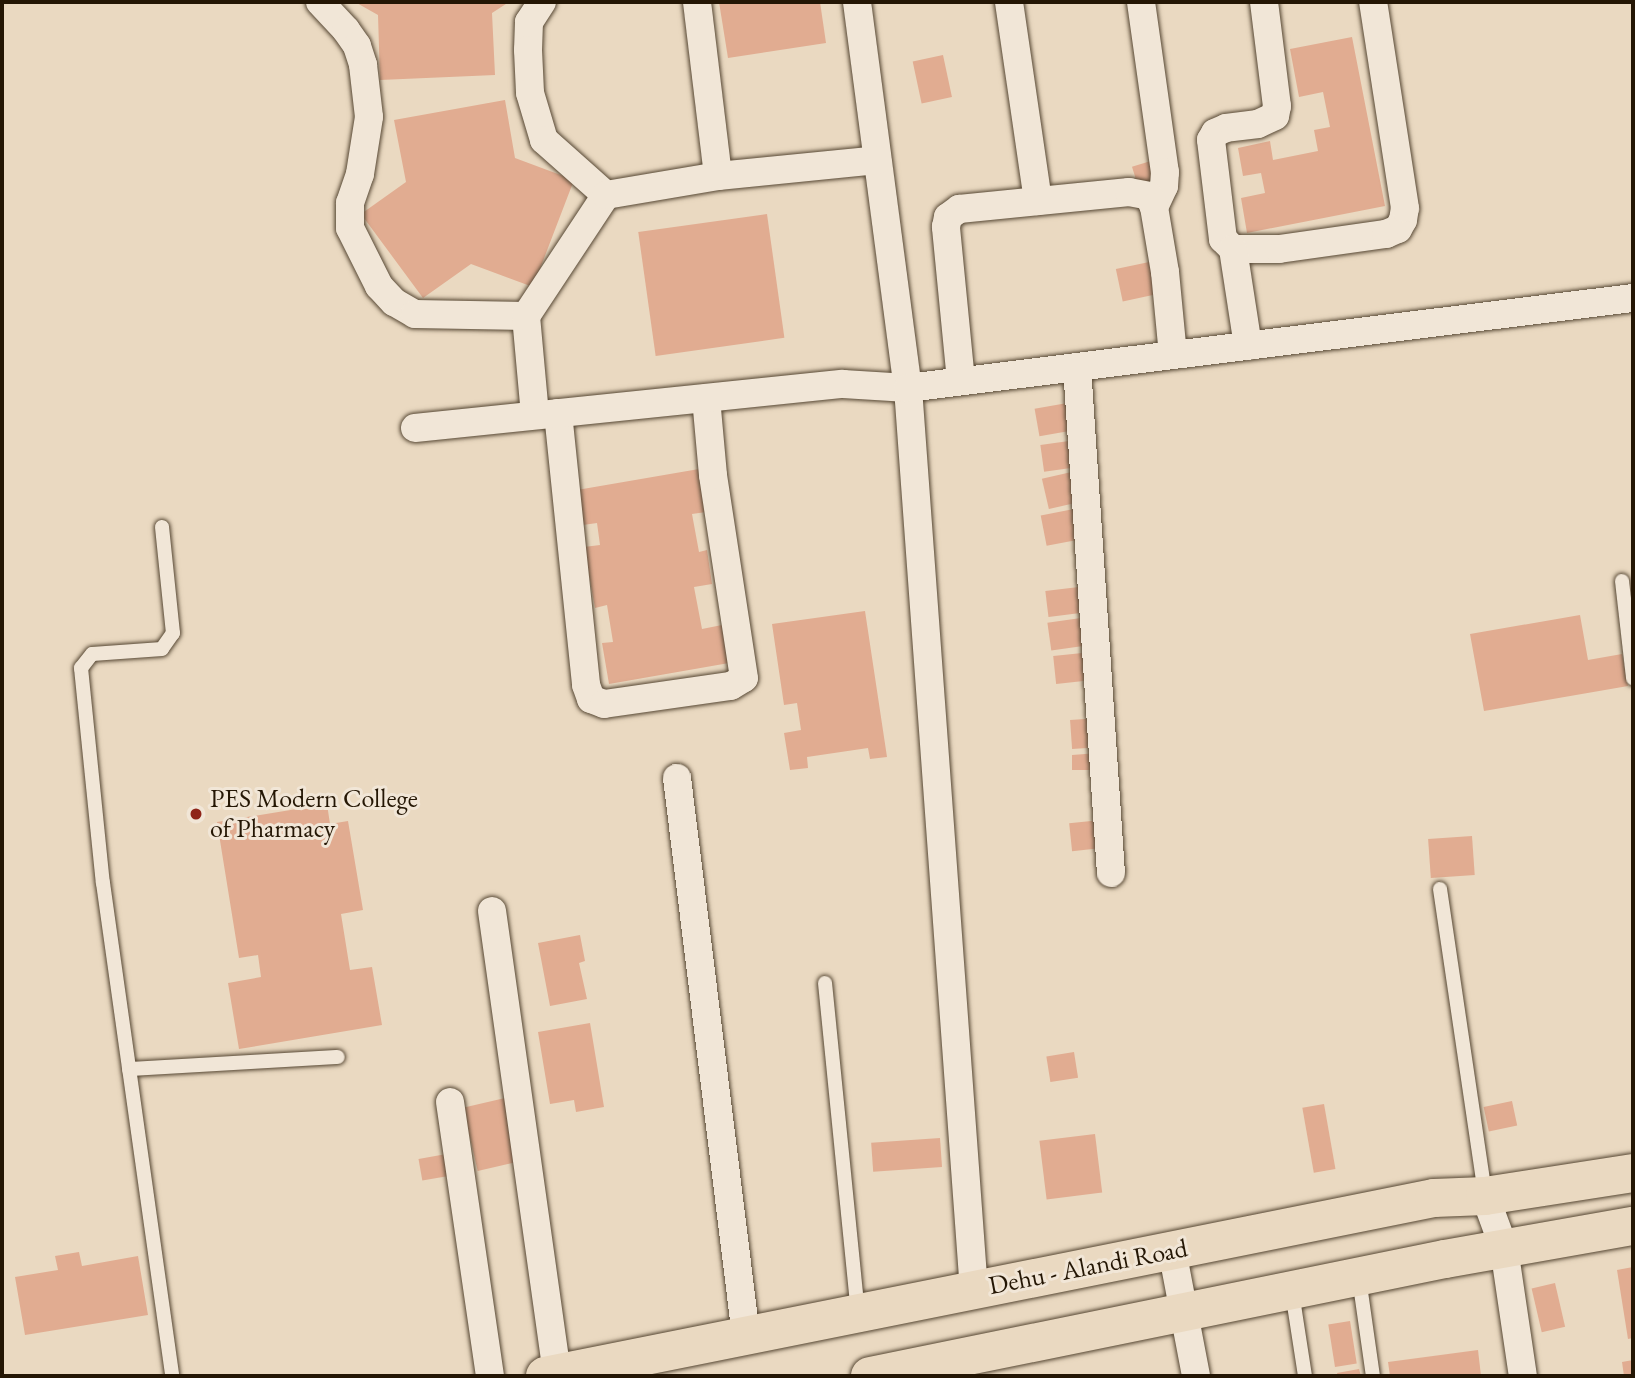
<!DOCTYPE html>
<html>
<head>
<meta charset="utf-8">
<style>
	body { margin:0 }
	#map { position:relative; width:1635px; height:1378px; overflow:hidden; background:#ead9c1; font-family:"EB Garamond",serif }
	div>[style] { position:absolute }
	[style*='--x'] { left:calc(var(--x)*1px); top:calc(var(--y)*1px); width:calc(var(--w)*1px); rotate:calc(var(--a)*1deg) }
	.building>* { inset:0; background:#e1ac91; transform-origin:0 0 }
	.roads { filter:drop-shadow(0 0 2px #564733) drop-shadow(0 0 2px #564733) }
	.lane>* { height:14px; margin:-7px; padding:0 7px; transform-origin:7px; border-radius:7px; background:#f1e6d7 }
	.street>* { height:28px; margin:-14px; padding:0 14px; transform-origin:14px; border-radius:14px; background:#f1e6d7 }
	.primary>* { height:38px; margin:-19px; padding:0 19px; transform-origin:19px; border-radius:19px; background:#ead9c1 }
	.dots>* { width:19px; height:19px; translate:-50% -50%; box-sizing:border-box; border:4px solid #f1e6d7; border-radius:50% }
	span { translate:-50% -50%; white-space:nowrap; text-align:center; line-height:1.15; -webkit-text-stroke:6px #f1e6d7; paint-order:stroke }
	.poi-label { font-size:26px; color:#241604 }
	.left { translate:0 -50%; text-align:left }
	.street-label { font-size:26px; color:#241604 }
	.frame { position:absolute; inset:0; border:4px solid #241604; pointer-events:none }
</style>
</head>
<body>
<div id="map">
	<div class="building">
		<div style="clip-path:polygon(355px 2px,509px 2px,492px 13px,495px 75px,380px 80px,378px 15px)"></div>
		<div style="clip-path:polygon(719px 2px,820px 2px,826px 43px,728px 58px)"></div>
		<div style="clip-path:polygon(1352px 37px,1385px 206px,1247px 233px,1241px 198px,1265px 193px,1261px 173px,1243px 176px,1238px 148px,1270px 141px,1273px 160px,1318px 151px,1314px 130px,1330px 127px,1323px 92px,1299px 97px,1290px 49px)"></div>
		<div style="left:943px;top:55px;width:43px;height:31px;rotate:78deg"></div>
		<div style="clip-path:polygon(505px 100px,515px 158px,574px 180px,533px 287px,471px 264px,423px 298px,361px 214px,406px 182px,394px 120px)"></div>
		<div style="left:1154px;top:160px;width:21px;height:23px;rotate:73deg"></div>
		<div style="left:767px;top:214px;width:125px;height:130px;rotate:82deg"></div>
		<div style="left:1154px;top:261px;width:33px;height:39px;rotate:78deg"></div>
		<div style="left:1073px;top:402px;width:28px;height:39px;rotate:80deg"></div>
		<div style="left:1076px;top:440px;width:27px;height:36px;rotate:82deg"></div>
		<div style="clip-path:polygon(699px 469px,706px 512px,692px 514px,699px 552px,707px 550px,712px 584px,694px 587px,702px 629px,722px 625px,729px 663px,609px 684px,602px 643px,613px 642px,607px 605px,595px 608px,584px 547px,600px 545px,597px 523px,583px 525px,577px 490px)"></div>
		<div style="left:1076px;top:471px;width:31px;height:35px;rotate:77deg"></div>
		<div style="left:1079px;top:508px;width:31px;height:39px;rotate:79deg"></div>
		<div style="left:1087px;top:586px;width:26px;height:42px;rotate:83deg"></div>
		<div style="clip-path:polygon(865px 611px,887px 757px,870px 759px,868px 748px,807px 757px,808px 768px,790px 770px,784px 733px,801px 730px,797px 703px,784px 705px,772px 624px)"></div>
		<div style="clip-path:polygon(1580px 615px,1588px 660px,1622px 654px,1628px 686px,1484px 711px,1470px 634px)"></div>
		<div style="left:1088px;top:617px;width:28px;height:41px;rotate:82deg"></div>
		<div style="left:1092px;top:652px;width:28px;height:39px;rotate:84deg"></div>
		<div style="left:1100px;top:718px;width:29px;height:30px;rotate:86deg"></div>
		<div style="clip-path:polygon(1098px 753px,1099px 770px,1072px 770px,1072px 755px)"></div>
		<div style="clip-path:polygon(327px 804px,330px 824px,348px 821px,363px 910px,341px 914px,350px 970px,372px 967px,382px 1025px,239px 1049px,228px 983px,261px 977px,258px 955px,239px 958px,217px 822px)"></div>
		<div style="left:1101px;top:820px;width:28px;height:32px;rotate:84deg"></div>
		<div style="left:1472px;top:836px;width:39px;height:44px;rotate:86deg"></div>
		<div style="clip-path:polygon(580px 935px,585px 961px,579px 963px,587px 999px,550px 1006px,538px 943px)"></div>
		<div style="clip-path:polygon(590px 1023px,604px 1107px,576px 1112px,574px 1100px,550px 1104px,538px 1032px)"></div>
		<div style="left:1074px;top:1052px;width:26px;height:28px;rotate:81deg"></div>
		<div style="left:505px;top:1098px;width:65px;height:43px;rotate:77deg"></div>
		<div style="left:1512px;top:1101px;width:25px;height:29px;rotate:78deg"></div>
		<div style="left:1324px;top:1104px;width:66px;height:22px;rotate:80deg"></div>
		<div style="left:1095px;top:1134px;width:59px;height:56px;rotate:83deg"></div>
		<div style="left:940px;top:1138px;width:29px;height:69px;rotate:86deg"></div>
		<div style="left:452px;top:1153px;width:22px;height:34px;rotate:80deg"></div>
		<div style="clip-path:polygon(79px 1252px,82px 1266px,138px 1256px,148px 1315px,25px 1335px,15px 1277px,58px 1270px,55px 1256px)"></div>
		<div style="clip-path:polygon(1633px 1267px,1633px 1338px,1628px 1339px,1617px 1270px)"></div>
		<div style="left:1555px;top:1283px;width:45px;height:24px;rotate:77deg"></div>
		<div style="left:1350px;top:1321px;width:43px;height:22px;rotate:81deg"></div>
		<div style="clip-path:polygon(1478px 1350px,1481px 1376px,1390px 1376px,1388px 1362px)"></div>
		<div style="clip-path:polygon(1633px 1360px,1633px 1376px,1624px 1376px,1622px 1362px)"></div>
		<div style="clip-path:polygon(1359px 1369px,1361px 1376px,1338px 1376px,1337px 1373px)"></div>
	</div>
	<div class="roads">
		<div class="lane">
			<div style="--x:162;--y:527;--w:107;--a:84.1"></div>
			<div style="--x:173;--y:633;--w:19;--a:125"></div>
			<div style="--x:162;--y:649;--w:70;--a:175.9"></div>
			<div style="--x:92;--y:654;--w:18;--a:128"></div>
			<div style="--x:81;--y:668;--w:216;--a:84.2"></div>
			<div style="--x:103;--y:883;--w:498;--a:82"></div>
			<div style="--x:1622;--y:581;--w:98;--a:83.5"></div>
			<div style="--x:1440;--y:889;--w:307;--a:81.6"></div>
			<div style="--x:825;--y:983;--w:331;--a:84.3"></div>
			<div style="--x:129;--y:1069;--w:209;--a:-3.3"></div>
			<div style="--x:1359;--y:1278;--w:99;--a:81.9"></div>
			<div style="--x:1292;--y:1292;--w:85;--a:81.2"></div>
		</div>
		<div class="street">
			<div style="--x:320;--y:2;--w:38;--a:47"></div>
			<div style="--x:346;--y:30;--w:19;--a:55"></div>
			<div style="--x:357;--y:46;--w:20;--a:72"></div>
			<div style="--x:363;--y:65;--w:52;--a:83.4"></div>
			<div style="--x:369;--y:117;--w:58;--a:99"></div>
			<div style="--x:360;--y:174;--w:31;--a:109"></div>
			<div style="--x:350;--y:203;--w:25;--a:90"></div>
			<div style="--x:350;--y:228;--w:65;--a:63.4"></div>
			<div style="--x:379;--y:286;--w:22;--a:47"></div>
			<div style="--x:394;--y:302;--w:24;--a:30"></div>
			<div style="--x:415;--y:314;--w:111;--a:1"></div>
			<div style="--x:542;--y:2;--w:24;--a:123"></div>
			<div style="--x:529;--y:22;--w:28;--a:92"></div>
			<div style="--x:528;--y:50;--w:43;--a:87.3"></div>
			<div style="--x:530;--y:93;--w:49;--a:73.4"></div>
			<div style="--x:544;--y:140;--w:83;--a:41.6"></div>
			<div style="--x:697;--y:2;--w:175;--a:83.1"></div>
			<div style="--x:857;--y:2;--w:389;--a:82.5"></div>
			<div style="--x:908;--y:388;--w:904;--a:85.82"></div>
			<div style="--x:1009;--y:2;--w:201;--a:81.7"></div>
			<div style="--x:1141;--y:2;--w:172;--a:82"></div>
			<div style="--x:1165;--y:172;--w:14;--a:94"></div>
			<div style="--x:1164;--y:186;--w:23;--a:115"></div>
			<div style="--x:1264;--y:2;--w:105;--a:82.9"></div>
			<div style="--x:1277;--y:106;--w:10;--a:101"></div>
			<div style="--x:1275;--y:116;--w:19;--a:155"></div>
			<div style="--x:1258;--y:124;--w:32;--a:173"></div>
			<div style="--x:1226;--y:128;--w:12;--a:156"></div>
			<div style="--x:1215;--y:133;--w:8;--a:120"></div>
			<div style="--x:1211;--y:140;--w:100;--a:83.1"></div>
			<div style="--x:1223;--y:239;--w:14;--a:45"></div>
			<div style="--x:1233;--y:249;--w:46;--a:0"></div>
			<div style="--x:1279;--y:249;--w:108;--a:-8"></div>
			<div style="--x:1386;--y:234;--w:13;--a:-23"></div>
			<div style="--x:1398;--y:229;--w:10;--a:-61"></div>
			<div style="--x:1403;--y:220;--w:12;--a:-81"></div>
			<div style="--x:1405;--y:208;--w:208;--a:-98.8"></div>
			<div style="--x:1233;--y:249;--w:98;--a:81.2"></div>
			<div style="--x:1077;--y:367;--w:507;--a:86.16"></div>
			<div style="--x:961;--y:381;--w:155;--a:-95.6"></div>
			<div style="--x:946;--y:227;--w:10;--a:-79"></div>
			<div style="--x:948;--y:217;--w:14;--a:-36"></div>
			<div style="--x:959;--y:209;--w:171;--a:-5.7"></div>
			<div style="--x:1129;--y:192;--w:20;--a:11"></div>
			<div style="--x:1149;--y:196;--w:12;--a:66"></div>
			<div style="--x:1154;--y:207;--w:66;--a:80.4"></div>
			<div style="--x:1165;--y:272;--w:83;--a:84.5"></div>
			<div style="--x:558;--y:413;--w:273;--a:84.1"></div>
			<div style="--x:586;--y:685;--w:15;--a:70"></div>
			<div style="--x:591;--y:699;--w:14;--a:21"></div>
			<div style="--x:604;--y:704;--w:128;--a:-8.1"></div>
			<div style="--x:731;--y:686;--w:15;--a:-32"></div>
			<div style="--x:744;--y:678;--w:205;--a:-98.7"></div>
			<div style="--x:713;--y:475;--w:77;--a:-95.2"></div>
			<div style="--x:535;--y:415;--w:99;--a:-95.2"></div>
			<div style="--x:526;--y:316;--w:145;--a:-56.5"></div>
			<div style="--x:606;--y:195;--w:114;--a:-9.6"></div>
			<div style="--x:718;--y:176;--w:160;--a:-5.7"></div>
			<div style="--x:415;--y:428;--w:430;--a:-5.9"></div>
			<div style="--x:843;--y:384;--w:65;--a:3.5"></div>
			<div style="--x:908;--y:388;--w:731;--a:-7.08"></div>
			<div style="--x:677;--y:778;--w:562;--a:82.95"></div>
			<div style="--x:492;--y:911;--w:468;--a:82"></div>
			<div style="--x:450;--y:1102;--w:277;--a:81.7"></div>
			<div style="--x:1485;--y:1196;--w:55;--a:69.9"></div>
			<div style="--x:1504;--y:1248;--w:129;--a:81.6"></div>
			<div style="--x:1172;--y:1250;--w:128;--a:79.2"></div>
		</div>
		<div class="primary">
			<div style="--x:545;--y:1376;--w:907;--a:-11.32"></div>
			<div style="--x:1434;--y:1198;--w:51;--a:-2.2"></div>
			<div style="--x:1485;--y:1196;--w:150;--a:-8.8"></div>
			<div style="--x:870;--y:1376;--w:587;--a:-11.5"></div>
			<div style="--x:1445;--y:1259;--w:191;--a:-10"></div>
		</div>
	</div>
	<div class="dots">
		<div style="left:196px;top:814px;background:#8f2418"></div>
	</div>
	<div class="poi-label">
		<span class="left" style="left:210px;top:814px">PES Modern College<br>of Pharmacy</span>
	</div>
	<div class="street-label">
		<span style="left:1088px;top:1267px;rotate:-11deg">Dehu - Alandi Road</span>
	</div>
	<div class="frame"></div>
</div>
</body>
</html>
